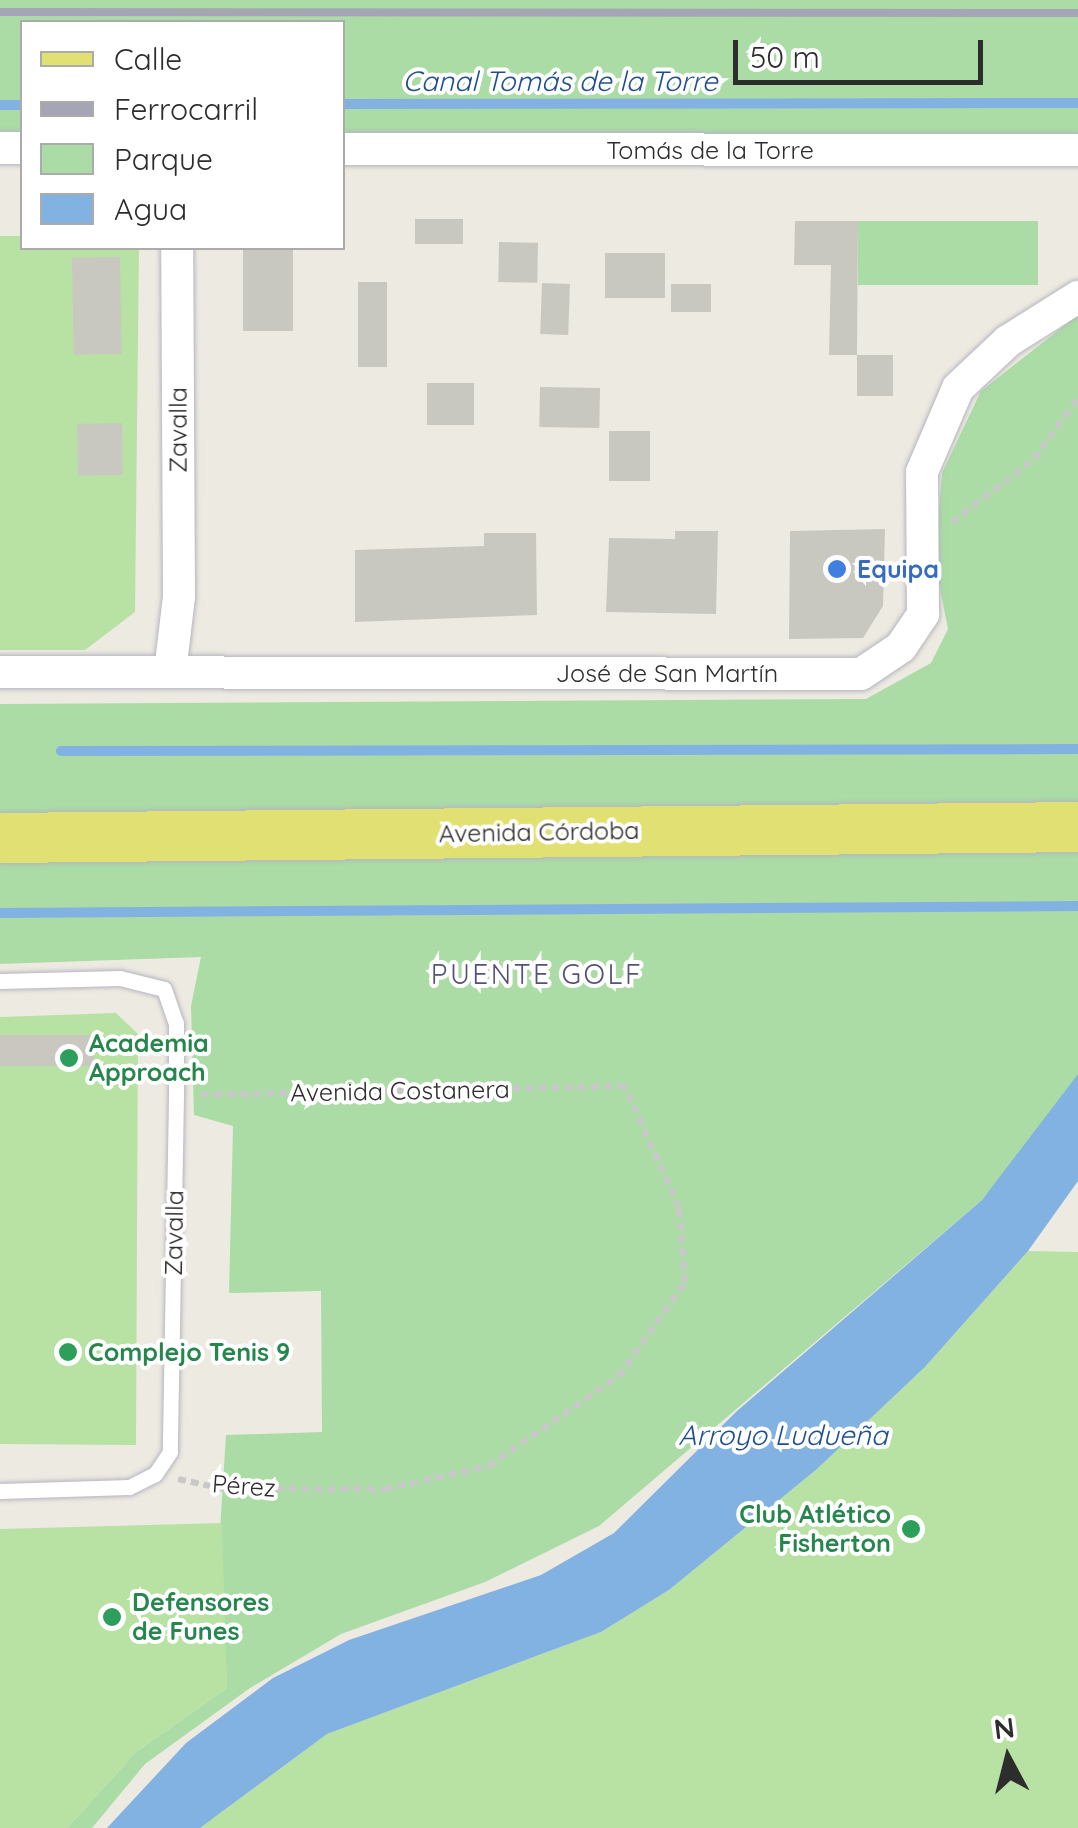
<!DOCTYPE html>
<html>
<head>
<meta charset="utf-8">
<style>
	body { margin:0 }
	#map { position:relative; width:1078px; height:1828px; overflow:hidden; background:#edeae2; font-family:Quicksand,sans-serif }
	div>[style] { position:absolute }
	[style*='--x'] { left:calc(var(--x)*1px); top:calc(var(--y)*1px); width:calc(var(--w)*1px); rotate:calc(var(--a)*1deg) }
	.green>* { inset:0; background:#abdca5; transform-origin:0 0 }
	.pitch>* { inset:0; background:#b8e2a3 }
	.water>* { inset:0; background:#82b2e1 }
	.stream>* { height:10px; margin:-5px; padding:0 5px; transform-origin:5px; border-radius:5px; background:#82b2e1 }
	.building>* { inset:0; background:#c9c8c0; transform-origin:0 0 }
	.path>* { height:6px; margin-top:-3px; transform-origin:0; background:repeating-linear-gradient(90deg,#c8c8c8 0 8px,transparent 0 13px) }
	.roads { filter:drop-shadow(0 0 2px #b5b5bf) drop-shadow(0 0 2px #b5b5bf) }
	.lane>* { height:15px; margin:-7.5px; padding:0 7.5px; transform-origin:7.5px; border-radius:7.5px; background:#fff }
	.street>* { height:32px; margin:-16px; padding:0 16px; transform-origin:16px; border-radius:16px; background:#fff }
	.primary>* { height:50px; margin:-25px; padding:0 25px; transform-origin:25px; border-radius:25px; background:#e1e073 }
	.rail>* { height:8px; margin:-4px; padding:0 4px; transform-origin:4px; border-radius:4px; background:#a6a5b5 }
	.dots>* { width:28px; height:28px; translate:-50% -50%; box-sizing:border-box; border:5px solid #fff; border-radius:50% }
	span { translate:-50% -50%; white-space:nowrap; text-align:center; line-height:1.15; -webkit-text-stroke:8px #fff; paint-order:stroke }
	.street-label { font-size:25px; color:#2d2d2d }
	.shop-label { font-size:25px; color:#366cbe; font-weight:700 }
	.left { translate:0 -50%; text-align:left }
	.leisure-label { font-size:25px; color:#27864d; font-weight:700 }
	.right { translate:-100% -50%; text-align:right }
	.water-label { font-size:28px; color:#1f4f90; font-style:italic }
	.neighbourhood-label { font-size:28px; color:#545279; letter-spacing:2.5px }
	.legend { position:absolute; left:20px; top:20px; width:325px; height:230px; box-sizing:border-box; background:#fff; border:2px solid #ababab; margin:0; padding:12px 18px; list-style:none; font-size:30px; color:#2d2d2d }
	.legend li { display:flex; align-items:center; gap:20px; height:50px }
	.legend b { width:50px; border:2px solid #ababab }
	.north { position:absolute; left:958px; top:1708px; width:100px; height:100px; -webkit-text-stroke:8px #fff; paint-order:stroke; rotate:353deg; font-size:28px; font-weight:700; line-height:40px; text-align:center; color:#2d2d2d }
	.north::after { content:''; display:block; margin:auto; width:35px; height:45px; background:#2d2d2d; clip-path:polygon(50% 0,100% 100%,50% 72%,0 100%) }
	.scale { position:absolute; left:733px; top:40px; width:250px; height:45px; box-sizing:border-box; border:5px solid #2d2d2d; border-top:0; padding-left:12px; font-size:30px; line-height:35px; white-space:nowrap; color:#2d2d2d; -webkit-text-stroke:8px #fff; paint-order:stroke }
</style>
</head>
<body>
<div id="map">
	<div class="green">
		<div style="clip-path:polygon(0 0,1078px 0,1078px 150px,343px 149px,342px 22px,22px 22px,22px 148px,0 148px)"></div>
		<div style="left:858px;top:221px;width:180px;height:64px"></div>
		<div style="clip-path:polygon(1078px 315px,1078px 1074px,1060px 1104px,982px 1200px,599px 1526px,485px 1582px,341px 1634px,250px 1688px,145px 1764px,92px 1828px,67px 1828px,136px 1752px,227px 1688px,219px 1546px,226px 1435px,322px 1432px,321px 1291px,229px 1293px,233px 1126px,194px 1115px,191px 1006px,201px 957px,0 964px,0 704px,866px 699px,931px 663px,948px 629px,935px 563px,942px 473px,981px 391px)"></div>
	</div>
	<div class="pitch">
		<div style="clip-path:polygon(0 236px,22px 236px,22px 248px,139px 248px,135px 612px,85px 650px,0 650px)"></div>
		<div style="clip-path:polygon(116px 1013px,138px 1034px,136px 1445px,0 1444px,0 1017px)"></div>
		<div style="clip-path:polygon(1028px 1251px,1078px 1252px,1078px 1828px,200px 1828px,327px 1734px,601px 1632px,669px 1590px,817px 1469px,925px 1367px)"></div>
		<div style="clip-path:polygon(222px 1523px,227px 1688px,136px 1752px,67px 1828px,0 1828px,0 1529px)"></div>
	</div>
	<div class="water">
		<div style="clip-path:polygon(1078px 1074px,1078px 1181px,1028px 1251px,925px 1367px,817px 1469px,669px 1590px,601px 1632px,327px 1734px,200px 1828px,107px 1828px,186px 1743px,273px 1678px,349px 1640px,541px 1575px,614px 1533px,737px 1411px,982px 1200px)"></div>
	</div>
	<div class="stream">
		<div style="--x:342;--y:104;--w:736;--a:-0.08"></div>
		<div style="--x:0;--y:105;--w:22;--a:0"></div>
		<div style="--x:61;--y:751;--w:1017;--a:-0.11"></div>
		<div style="--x:0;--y:913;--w:1078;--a:-0.37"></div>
	</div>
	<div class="building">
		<div style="left:415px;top:219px;width:48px;height:25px"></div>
		<div style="clip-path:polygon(795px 221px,858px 221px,857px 355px,829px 355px,831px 265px,794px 265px)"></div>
		<div style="left:499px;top:242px;width:39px;height:40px;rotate:1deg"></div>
		<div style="left:243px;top:248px;width:50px;height:83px"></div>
		<div style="left:605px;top:253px;width:60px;height:45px"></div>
		<div style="left:120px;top:257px;width:97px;height:48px;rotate:89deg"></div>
		<div style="left:358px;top:282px;width:29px;height:85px"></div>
		<div style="left:542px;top:283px;width:28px;height:51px;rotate:2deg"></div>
		<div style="left:671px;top:284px;width:40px;height:28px"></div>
		<div style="left:857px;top:355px;width:36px;height:41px"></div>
		<div style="left:427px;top:383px;width:47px;height:42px"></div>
		<div style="left:540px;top:387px;width:60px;height:40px;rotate:1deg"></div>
		<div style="left:122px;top:423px;width:52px;height:45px;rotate:89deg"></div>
		<div style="left:609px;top:431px;width:41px;height:50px"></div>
		<div style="clip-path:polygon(885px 529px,883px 606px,863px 638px,789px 639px,790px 531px)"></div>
		<div style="clip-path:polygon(675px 531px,718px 531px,716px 614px,606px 612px,609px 538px,675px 539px)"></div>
		<div style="clip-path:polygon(484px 533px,536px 533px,537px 615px,355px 622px,355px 550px,484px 546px)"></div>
		<div style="left:0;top:1035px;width:94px;height:31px"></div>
	</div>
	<div class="path">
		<div style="--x:952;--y:522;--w:103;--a:-37.5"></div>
		<div style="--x:1034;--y:459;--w:75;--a:-54.2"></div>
		<div style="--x:178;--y:1479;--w:47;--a:12.3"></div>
		<div style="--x:224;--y:1489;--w:161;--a:0"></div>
		<div style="--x:385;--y:1489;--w:107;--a:-12.5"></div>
		<div style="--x:489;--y:1466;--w:158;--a:-34.7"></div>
		<div style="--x:619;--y:1376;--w:115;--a:-54.9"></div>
		<div style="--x:685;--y:1282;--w:74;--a:-94.6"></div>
		<div style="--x:679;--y:1208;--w:133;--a:-113.9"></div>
		<div style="--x:625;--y:1086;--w:428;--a:178.8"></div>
	</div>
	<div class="roads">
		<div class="lane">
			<div style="--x:0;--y:981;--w:120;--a:-1.4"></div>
			<div style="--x:120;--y:978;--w:45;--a:14"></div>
			<div style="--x:164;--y:989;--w:36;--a:71"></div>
			<div style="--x:176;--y:1023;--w:73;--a:90"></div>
			<div style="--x:176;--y:1096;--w:356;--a:91"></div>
			<div style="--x:170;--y:1452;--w:27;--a:124"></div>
			<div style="--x:155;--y:1474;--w:29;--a:153"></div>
			<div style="--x:129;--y:1487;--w:129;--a:178.2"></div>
		</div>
		<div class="street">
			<div style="--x:0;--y:148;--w:22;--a:0"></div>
			<div style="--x:342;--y:149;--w:736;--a:0.08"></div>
			<div style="--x:0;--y:672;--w:861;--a:0.13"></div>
			<div style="--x:861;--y:674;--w:48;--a:-34"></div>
			<div style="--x:901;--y:647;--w:40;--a:-56"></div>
			<div style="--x:923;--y:614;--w:142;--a:-90.4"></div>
			<div style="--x:922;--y:472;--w:91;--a:-66.8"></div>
			<div style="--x:958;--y:388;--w:69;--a:-43.2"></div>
			<div style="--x:1008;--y:341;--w:83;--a:-32.2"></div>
			<div style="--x:170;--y:672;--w:76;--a:-83.2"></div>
			<div style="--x:179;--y:597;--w:349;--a:-90.3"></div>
		</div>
		<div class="primary">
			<div style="--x:0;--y:838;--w:1078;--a:-0.58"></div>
		</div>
	</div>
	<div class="rail">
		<div style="--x:0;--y:12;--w:1078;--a:0.05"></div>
	</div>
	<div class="dots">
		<div style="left:837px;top:569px;background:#3f7fe0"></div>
		<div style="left:69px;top:1058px;background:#2e9e5b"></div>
		<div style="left:68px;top:1352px;background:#2e9e5b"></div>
		<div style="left:911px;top:1529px;background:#2e9e5b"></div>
		<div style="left:112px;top:1617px;background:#2e9e5b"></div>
	</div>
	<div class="street-label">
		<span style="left:710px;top:150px">Tomás de la Torre</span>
		<span style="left:178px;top:430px;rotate:-90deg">Zavalla</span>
		<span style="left:667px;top:673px">José de San Martín</span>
		<span style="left:539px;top:832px;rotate:-1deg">Avenida Córdoba</span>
		<span style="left:400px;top:1091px;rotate:-1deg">Avenida Costanera</span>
		<span style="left:174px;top:1233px;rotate:-89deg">Zavalla</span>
		<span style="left:244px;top:1486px;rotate:4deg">Pérez</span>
	</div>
	<div class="shop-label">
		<span class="left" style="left:857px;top:569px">Equipa</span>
	</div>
	<div class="leisure-label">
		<span class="left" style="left:89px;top:1058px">Academia<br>Approach</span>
		<span class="left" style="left:88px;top:1352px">Complejo Tenis 9</span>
		<span class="right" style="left:891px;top:1529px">Club Atlético<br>Fisherton</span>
		<span class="left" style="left:132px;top:1617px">Defensores<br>de Funes</span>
	</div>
	<div class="water-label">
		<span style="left:560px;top:81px">Canal Tomás de la Torre</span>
		<span style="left:783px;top:1435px">Arroyo Ludueña</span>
	</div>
	<div class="neighbourhood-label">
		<span style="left:537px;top:974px">PUENTE GOLF</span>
	</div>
	<ul class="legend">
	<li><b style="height:12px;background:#e1e073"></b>Calle</li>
	<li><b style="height:12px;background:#a6a5b5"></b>Ferrocarril</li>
	<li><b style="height:28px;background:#abdca5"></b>Parque</li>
	<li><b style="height:28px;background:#82b2e1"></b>Agua</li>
	</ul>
	<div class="north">N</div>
	<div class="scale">50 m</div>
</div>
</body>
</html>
